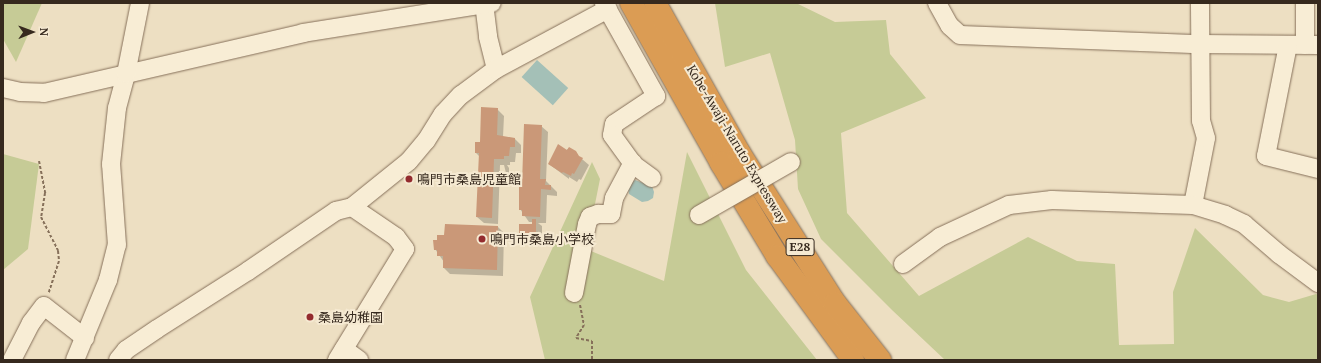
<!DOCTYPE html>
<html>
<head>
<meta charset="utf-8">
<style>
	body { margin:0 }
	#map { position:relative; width:1321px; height:363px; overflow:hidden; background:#eddfc2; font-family:"PT Serif","Noto Sans JP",serif }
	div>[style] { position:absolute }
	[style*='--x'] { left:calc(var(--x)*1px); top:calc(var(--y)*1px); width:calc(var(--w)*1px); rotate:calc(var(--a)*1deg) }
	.green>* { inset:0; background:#c6cb96 }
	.water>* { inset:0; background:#a4c0b7; transform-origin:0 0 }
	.shadow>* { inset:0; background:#0003 }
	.building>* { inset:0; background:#ca9878 }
	.path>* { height:2px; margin-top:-1px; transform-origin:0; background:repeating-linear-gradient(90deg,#86705a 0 3px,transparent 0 5px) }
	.roads { filter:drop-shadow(0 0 1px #86705a) drop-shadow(0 0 1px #86705a) }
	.minor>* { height:18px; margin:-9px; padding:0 9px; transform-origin:9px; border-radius:9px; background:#f8edd5 }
	.highway>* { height:22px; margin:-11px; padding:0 11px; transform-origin:11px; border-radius:11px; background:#db9c54 }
	.bridges { filter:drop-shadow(0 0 1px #86705a) drop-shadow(0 0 1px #86705a) }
	.minor-bridge>* { height:18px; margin:-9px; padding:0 9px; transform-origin:9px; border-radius:9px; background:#f8edd5 }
	.dots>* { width:11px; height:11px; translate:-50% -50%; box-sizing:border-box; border:2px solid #f5e9d1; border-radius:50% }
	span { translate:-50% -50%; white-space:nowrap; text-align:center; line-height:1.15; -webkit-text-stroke:4px #f5e9d1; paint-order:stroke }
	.shield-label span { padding:1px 3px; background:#f5e9d1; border:1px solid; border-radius:3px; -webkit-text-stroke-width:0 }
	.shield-label { font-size:12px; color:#36291e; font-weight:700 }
	.street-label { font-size:13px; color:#36291e }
	.poi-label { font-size:13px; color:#36291e }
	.left { translate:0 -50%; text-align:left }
	.frame { position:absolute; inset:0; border:4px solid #36291e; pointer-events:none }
	.north { position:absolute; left:12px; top:12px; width:40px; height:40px; -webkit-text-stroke:3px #f5e9d1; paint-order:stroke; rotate:89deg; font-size:11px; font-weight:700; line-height:16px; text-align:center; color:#36291e }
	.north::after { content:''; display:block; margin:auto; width:14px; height:18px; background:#36291e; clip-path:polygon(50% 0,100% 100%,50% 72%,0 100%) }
</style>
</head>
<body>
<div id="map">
	<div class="green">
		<div style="clip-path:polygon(3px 3px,42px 3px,16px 62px,3px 39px)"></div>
		<div style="clip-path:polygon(715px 3px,796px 3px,835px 22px,886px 20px,890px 54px,926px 98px,841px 133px,847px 213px,919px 296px,1028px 237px,1077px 261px,1115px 264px,1119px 345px,1174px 344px,1173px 292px,1195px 228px,1263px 295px,1289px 302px,1316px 294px,1318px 295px,1318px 360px,945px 360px,892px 310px,821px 239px,798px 189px,795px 140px,770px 53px,725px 67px)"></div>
		<div style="clip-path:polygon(687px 152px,746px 270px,817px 360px,545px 360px,530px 297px,592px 162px,600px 179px,586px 249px,664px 281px)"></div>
		<div style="clip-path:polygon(3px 154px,39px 164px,28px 249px,3px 270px)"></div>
	</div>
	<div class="water">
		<div style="left:537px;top:60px;width:42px;height:23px;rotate:42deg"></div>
		<div style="clip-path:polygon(635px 180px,652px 186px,654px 192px,653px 198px,648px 201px,642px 202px,629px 194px,628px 188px,630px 182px)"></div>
	</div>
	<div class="shadow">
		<div style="clip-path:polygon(497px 109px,504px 116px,503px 137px,515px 139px,521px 145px,521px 153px,516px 153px,515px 162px,510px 162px,510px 165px,507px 165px,509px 168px,509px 173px,506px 173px,504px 165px,500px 165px,498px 224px,484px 223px,477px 217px,480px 157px,476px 153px)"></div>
		<div style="clip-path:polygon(541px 126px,548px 132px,546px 181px,557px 192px,557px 196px,547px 195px,546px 223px,538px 223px,542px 226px,542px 245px,526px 244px,520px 238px,533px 225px,533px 222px,529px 222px,520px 209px,523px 185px)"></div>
		<div style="clip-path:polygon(569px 148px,589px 165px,581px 180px,579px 179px,577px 182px,569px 177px,569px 179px,549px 164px)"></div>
		<div style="clip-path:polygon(498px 227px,504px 233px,503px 276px,450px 274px,444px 268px,444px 262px,435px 249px,438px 241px,445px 236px)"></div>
	</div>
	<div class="building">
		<div style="clip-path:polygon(481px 107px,498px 108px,497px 135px,515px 138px,515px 147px,510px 147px,509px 156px,504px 156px,504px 159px,494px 159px,492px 218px,476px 217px,479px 153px,475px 153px,475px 142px,480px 142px)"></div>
		<div style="clip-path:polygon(524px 124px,542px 125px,540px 179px,546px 179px,545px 185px,551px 185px,551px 190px,541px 189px,540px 217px,522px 216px,522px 210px,519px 210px,519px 184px,522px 184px)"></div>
		<div style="clip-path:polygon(558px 144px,567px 150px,569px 147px,576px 151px,579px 156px,583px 158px,574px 174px,572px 173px,571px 176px,563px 172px,562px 173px,548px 164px)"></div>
		<div style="clip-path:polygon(532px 219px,536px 219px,536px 239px,519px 238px,519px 224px,532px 224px)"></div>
		<div style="clip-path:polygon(445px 224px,498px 226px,497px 270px,443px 268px,443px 256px,437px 256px,437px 250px,434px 250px,433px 240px,437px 240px,437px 235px,444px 235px)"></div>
	</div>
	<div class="path">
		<div style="--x:39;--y:161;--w:33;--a:79"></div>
		<div style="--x:45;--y:193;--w:24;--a:99"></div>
		<div style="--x:41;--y:217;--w:38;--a:63"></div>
		<div style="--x:58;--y:251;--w:10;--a:84"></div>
		<div style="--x:59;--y:261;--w:33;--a:108"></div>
		<div style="--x:580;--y:305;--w:20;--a:79"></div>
		<div style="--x:584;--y:325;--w:15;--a:122"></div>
		<div style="--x:576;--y:338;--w:16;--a:11"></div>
		<div style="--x:592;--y:341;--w:19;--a:90"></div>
	</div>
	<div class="roads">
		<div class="minor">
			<div style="--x:484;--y:3;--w:34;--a:83"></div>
			<div style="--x:488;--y:37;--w:33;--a:76"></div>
			<div style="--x:604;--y:3;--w:107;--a:60.8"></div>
			<div style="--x:656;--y:96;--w:50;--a:146.3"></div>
			<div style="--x:614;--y:124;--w:11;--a:100"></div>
			<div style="--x:612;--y:135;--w:37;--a:54"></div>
			<div style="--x:634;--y:165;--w:22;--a:36"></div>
			<div style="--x:937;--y:3;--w:26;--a:61"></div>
			<div style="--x:950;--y:26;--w:13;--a:42"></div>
			<div style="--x:960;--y:35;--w:239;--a:2.2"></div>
			<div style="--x:1199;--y:44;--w:119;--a:0.5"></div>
			<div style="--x:1288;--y:45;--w:113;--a:101.2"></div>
			<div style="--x:1266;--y:156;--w:54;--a:14"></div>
			<div style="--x:1305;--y:45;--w:42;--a:-90"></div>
			<div style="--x:3;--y:88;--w:17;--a:13"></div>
			<div style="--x:20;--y:92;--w:24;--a:2"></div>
			<div style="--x:44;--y:93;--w:266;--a:-13"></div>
			<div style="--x:303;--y:33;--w:191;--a:-9"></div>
			<div style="--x:1193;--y:205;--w:68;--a:-79"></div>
			<div style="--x:1206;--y:138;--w:18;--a:-106"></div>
			<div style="--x:1201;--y:121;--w:118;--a:-90.5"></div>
			<div style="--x:903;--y:264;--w:46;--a:-36.1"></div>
			<div style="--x:940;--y:237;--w:76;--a:-24.9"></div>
			<div style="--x:1009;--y:205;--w:43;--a:-6.6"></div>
			<div style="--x:1052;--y:200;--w:110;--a:2.1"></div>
			<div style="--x:1162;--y:204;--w:31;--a:2"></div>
			<div style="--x:1193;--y:205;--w:34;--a:17"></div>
			<div style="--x:1225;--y:215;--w:21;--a:25"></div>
			<div style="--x:1244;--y:224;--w:46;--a:40.6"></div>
			<div style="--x:1279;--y:254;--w:49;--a:36.6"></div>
			<div style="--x:574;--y:293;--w:70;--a:-79.3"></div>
			<div style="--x:587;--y:224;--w:8;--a:-67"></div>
			<div style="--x:590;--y:217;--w:9;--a:-21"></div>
			<div style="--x:598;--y:214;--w:13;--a:0"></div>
			<div style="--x:611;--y:214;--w:16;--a:-79"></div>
			<div style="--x:614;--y:198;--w:40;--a:-62"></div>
			<div style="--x:344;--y:349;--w:19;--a:36"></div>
			<div style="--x:12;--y:360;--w:42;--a:-62.8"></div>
			<div style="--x:31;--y:323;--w:21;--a:-53"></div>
			<div style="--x:44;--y:306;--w:52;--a:38"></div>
			<div style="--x:75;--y:360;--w:87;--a:-67.6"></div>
			<div style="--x:108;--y:280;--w:36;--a:-76"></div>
			<div style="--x:117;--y:245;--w:81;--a:-94.2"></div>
			<div style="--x:111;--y:164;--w:56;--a:-83.9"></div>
			<div style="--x:117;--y:108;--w:35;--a:-75"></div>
			<div style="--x:126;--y:74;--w:72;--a:-78.8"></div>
			<div style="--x:118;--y:360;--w:13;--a:-51"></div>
			<div style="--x:126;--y:350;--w:37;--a:-34"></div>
			<div style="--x:157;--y:329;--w:108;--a:-32.5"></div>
			<div style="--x:248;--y:271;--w:107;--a:-34.3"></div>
			<div style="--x:336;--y:211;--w:16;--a:-14"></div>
			<div style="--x:352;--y:207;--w:73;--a:-38.9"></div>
			<div style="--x:409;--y:161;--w:26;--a:-50"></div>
			<div style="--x:426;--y:141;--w:32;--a:-58"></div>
			<div style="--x:443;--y:114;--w:26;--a:-47"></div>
			<div style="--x:461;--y:95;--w:44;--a:-36.6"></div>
			<div style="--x:496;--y:69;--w:127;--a:-28.2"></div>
			<div style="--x:337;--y:360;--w:130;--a:-58.5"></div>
			<div style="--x:405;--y:249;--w:15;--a:-127"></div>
			<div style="--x:396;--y:237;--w:53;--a:-145.7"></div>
		</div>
		<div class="highway">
			<div style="--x:631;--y:3;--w:184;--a:60.6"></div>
			<div style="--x:721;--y:163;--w:109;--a:58.9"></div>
			<div style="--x:777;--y:256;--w:129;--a:53.8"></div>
			<div style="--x:655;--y:3;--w:173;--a:60.6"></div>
			<div style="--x:740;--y:154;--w:177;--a:57.5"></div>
			<div style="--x:835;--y:303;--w:73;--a:51.7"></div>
		</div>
	</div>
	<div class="bridges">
		<div class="minor-bridge">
			<div style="--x:699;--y:215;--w:106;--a:-29.9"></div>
		</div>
	</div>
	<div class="dots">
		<div style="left:409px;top:179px;background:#942b2e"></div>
		<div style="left:482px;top:239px;background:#942b2e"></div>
		<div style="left:310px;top:317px;background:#942b2e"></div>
	</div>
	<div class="shield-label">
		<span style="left:800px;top:247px">E28</span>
	</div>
	<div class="street-label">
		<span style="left:737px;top:144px;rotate:59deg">Kobe-Awaji-Naruto Expressway</span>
	</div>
	<div class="poi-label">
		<span class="left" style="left:417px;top:179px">鳴門市桑島児童館</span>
		<span class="left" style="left:490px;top:239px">鳴門市桑島小学校</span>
		<span class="left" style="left:318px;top:317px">桑島幼稚園</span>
	</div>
	<div class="frame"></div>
	<div class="north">N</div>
</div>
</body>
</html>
